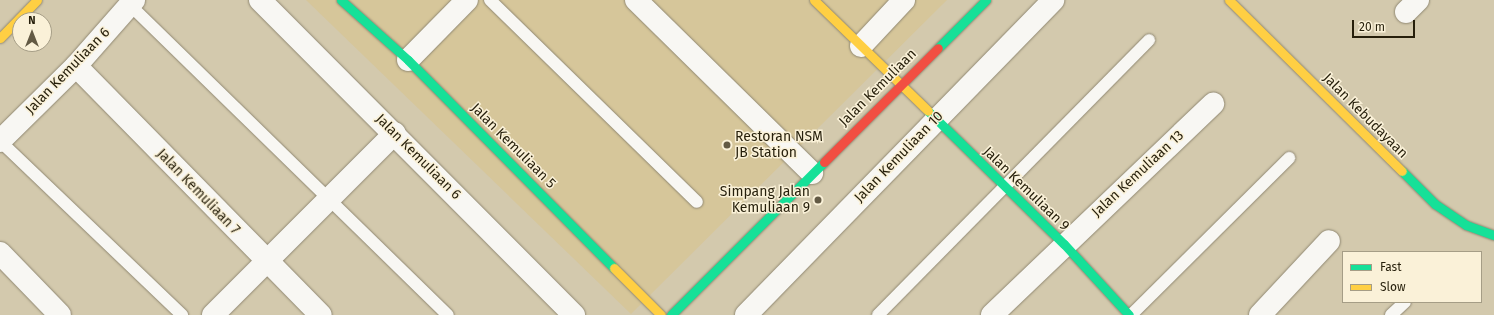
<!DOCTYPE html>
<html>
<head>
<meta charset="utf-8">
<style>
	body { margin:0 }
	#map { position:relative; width:1494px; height:315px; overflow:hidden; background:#d3c9ad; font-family:"Fira Sans",sans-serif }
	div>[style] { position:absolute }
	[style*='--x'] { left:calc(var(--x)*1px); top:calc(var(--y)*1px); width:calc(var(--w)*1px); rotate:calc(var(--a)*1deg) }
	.built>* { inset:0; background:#d6c69a }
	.roads { filter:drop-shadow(0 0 1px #908872) drop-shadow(0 0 1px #908872) }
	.lane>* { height:12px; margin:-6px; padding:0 6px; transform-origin:6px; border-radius:6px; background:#f8f7f3 }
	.street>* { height:22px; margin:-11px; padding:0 11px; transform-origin:11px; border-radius:11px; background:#f8f7f3 }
	.fast>* { height:9px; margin:-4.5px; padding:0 4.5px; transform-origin:4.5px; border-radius:4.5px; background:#16e098 }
	.slow>* { height:9px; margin:-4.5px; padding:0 4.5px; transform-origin:4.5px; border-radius:4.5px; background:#ffcf43 }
	.jam>* { height:9px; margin:-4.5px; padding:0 4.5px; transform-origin:4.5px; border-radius:4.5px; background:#f24e42 }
	.dots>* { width:11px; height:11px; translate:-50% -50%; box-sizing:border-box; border:2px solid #faf1d8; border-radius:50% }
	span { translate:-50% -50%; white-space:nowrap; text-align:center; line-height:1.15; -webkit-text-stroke:3px #faf1d8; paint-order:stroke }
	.street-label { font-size:14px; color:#261f0b }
	.poi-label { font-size:14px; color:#261f0b }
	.left { translate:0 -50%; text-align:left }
	.right { translate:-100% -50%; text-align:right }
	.legend { position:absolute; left:1342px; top:251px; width:140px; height:52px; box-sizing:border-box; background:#faf1d8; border:1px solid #a59d86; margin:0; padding:5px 7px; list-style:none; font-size:12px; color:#261f0b }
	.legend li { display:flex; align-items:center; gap:8px; height:20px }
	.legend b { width:20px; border:1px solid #a59d86 }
	.north { position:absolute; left:12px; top:12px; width:40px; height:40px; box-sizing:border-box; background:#faf1d8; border:1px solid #a59d86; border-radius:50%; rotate:0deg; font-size:11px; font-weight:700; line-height:16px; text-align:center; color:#261f0b }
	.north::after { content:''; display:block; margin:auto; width:14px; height:18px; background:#635a44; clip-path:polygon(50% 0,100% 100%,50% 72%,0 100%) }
	.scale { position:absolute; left:1352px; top:20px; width:63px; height:18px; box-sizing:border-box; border:2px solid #261f0b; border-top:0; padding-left:5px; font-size:12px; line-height:14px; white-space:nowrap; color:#261f0b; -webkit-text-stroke:3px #faf1d8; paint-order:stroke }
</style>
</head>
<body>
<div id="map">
	<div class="built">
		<div style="clip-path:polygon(306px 0,947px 0,631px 314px)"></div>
	</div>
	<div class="roads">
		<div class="lane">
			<div style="--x:490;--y:0;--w:289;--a:44.3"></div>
			<div style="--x:130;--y:5;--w:444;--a:44.3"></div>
			<div style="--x:0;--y:141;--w:252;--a:43.7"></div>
			<div style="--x:878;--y:315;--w:386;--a:-45.4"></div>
			<div style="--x:1131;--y:315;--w:223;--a:-44.8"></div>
			<div style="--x:1391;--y:315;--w:19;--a:-43"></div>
		</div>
		<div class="street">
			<div style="--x:260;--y:0;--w:445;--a:45.1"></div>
			<div style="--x:636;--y:0;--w:247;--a:44.5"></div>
			<div style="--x:1406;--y:12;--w:17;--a:-45"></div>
			<div style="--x:861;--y:46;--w:63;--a:-46.9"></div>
			<div style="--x:408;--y:60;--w:84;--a:-45.5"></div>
			<div style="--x:76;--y:66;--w:349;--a:45.5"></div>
			<div style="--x:0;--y:141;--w:107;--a:-44.6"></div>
			<div style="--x:76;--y:66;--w:88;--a:-48.7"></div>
			<div style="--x:0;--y:253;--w:86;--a:45.9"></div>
			<div style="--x:213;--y:315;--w:257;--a:-45"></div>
			<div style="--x:746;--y:315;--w:440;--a:-45.7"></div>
			<div style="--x:992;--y:315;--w:306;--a:-43.7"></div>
			<div style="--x:1260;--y:315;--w:101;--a:-47"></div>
		</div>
		<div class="fast">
			<div style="--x:341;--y:0;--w:90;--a:41.8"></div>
			<div style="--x:408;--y:60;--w:293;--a:45.3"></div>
			<div style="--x:938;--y:48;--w:68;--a:-45"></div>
			<div style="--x:928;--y:111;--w:190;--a:44.4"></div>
			<div style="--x:1064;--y:244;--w:96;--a:47.5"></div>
			<div style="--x:1402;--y:171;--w:47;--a:45"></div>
			<div style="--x:1435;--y:204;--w:37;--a:34"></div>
			<div style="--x:1466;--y:225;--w:30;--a:20"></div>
			<div style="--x:671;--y:315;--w:216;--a:-45"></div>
		</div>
		<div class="slow">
			<div style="--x:814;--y:0;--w:159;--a:44.2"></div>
			<div style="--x:1229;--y:0;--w:243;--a:44.7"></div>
			<div style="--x:0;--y:38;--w:53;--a:-45.8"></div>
			<div style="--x:614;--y:268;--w:66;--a:45"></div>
		</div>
		<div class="jam">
			<div style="--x:824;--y:162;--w:161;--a:-45"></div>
		</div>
	</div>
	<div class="dots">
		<div style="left:727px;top:145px;background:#635a44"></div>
		<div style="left:818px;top:200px;background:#635a44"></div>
	</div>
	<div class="street-label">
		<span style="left:68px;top:71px;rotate:-46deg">Jalan Kemuliaan 6</span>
		<span style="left:878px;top:88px;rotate:-45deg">Jalan Kemuliaan</span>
		<span style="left:1365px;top:116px;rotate:45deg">Jalan Kebudayaan</span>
		<span style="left:513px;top:146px;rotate:45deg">Jalan Kemuliaan 5</span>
		<span style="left:418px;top:157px;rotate:45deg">Jalan Kemuliaan 6</span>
		<span style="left:899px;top:157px;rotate:-46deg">Jalan Kemuliaan 10</span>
		<span style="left:1138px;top:174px;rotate:-43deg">Jalan Kemuliaan 13</span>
		<span style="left:1026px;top:189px;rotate:44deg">Jalan Kemuliaan 9</span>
		<span style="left:198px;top:192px;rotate:46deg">Jalan Kemuliaan 7</span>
	</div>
	<div class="poi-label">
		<span class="left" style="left:735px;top:145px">Restoran NSM<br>JB Station</span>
		<span class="right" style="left:810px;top:200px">Simpang Jalan<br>Kemuliaan 9</span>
	</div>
	<ul class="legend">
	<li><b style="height:5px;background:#16e098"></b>Fast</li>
	<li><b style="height:5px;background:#ffcf43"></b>Slow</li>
	</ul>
	<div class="north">N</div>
	<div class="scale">20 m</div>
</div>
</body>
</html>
